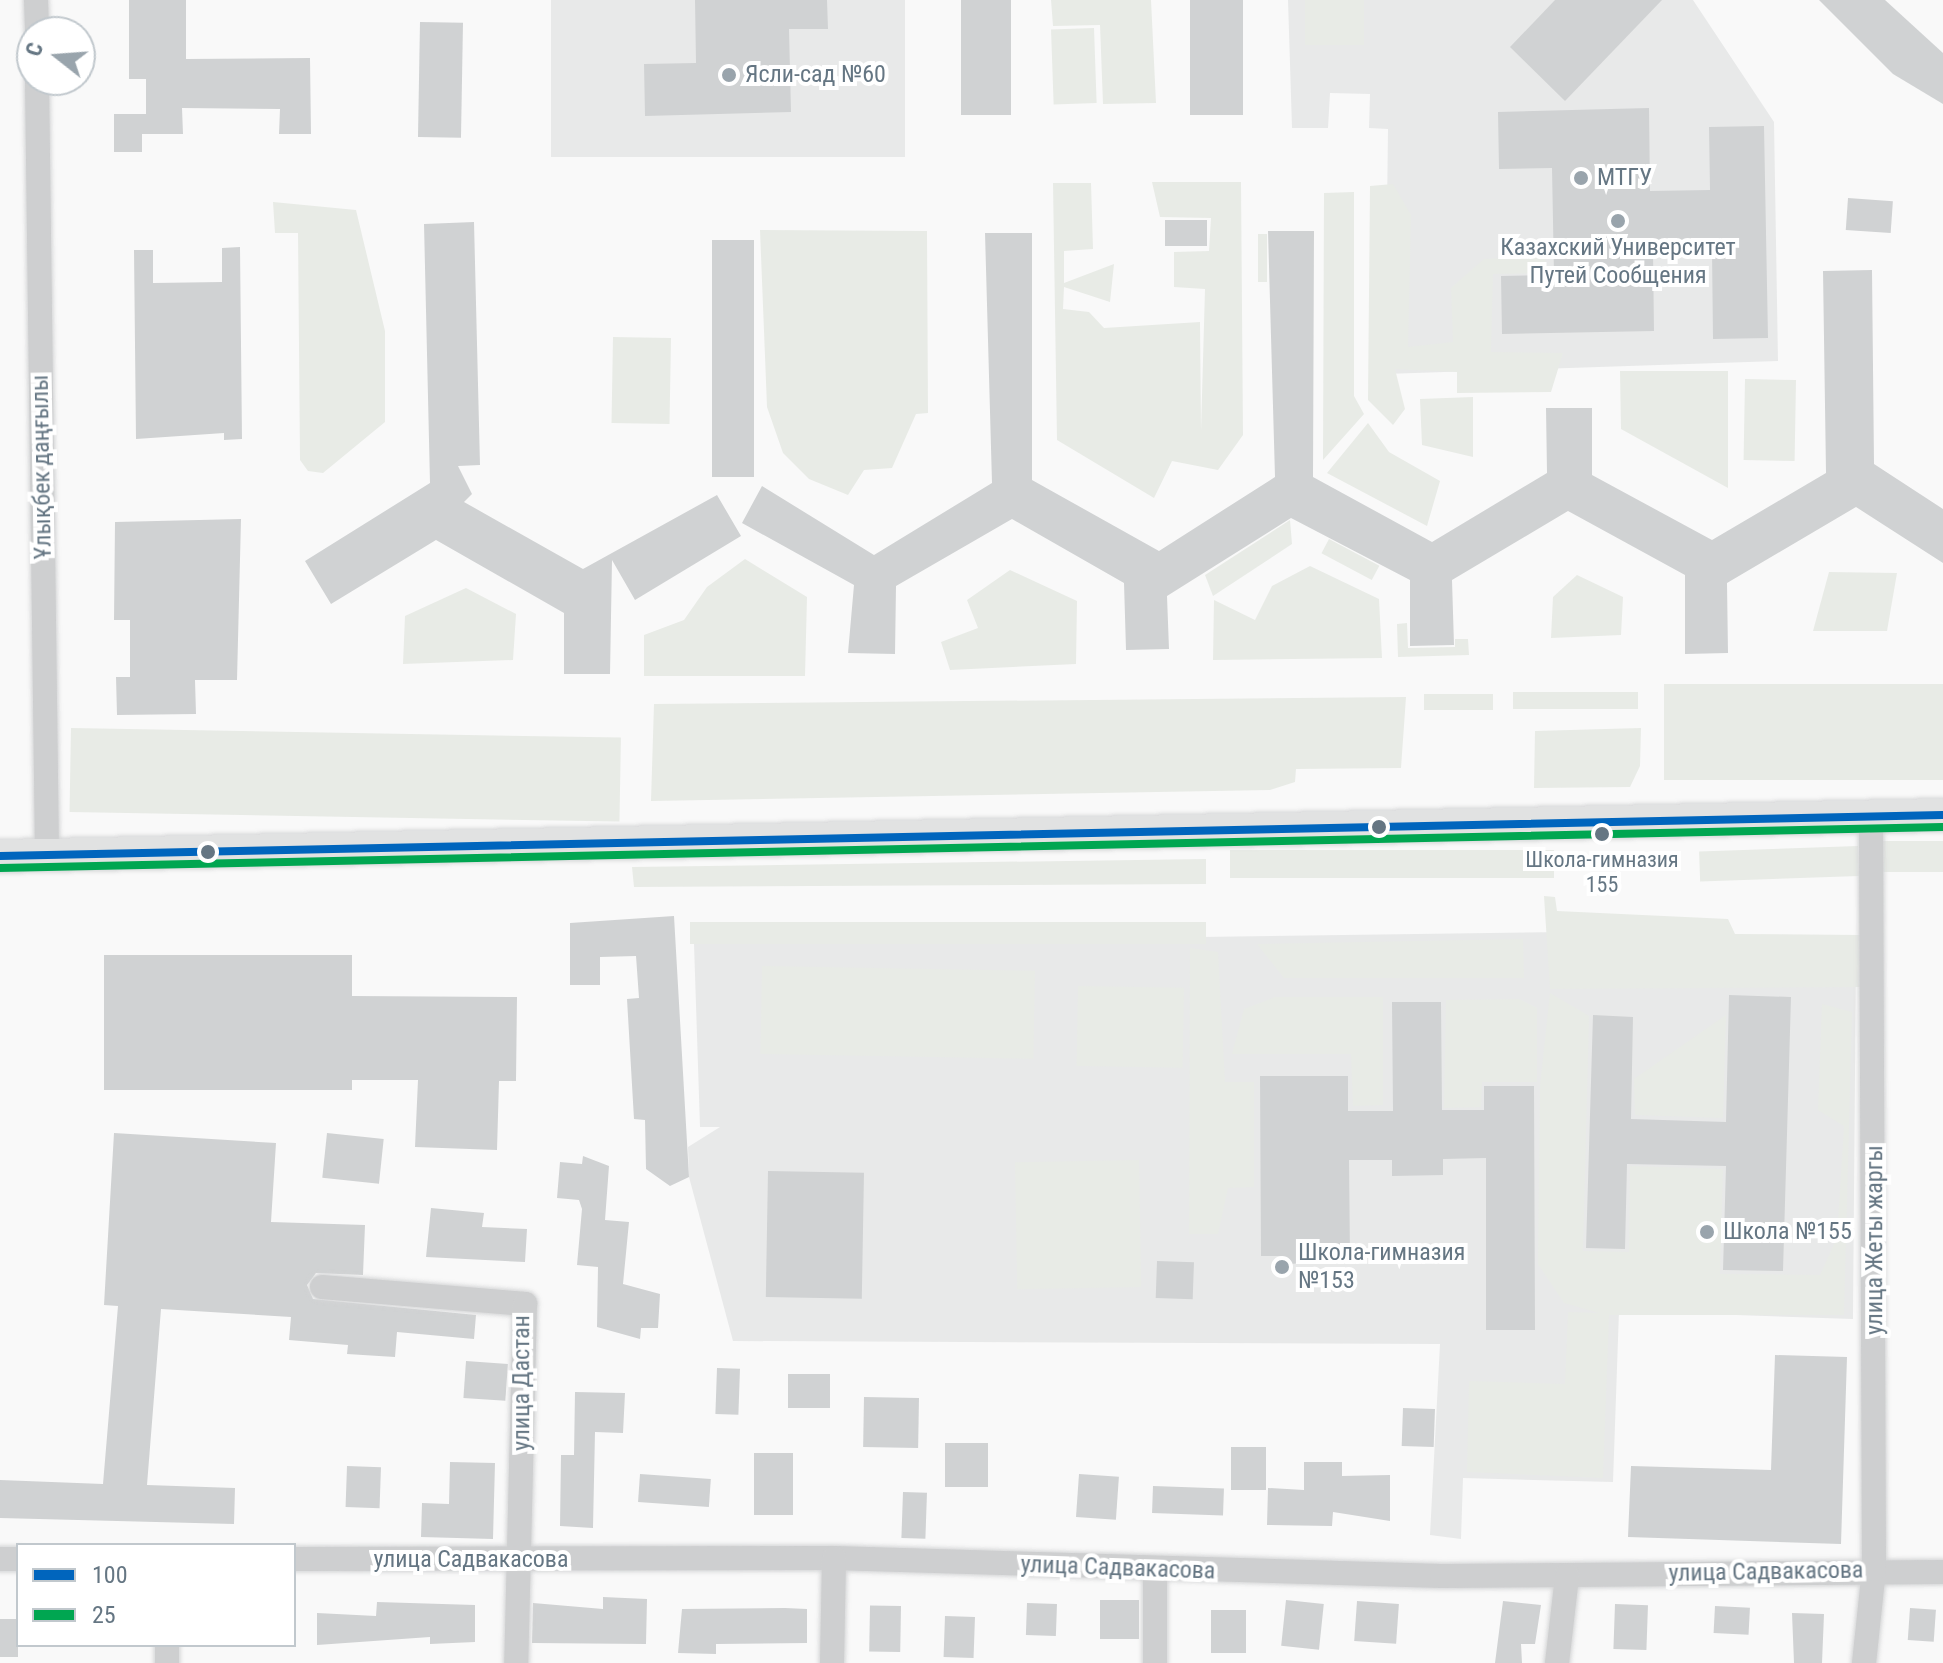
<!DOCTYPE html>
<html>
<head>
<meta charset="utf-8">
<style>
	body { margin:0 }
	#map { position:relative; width:1943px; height:1663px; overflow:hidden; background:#f9f9f9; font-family:"Roboto Condensed",sans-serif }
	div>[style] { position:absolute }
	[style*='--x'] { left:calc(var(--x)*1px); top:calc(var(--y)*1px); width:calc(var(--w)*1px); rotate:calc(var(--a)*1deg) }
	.built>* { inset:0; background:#e8e9e9; transform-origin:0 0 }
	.green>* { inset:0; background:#e8ebe6; transform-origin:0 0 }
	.building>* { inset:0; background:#d0d2d3; transform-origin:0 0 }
	.roads { filter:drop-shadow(0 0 2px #d5d6d7) drop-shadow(0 0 2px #d5d6d7) }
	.minor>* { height:24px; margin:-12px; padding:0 12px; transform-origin:12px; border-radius:12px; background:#cecfd0 }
	.major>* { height:32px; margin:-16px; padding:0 16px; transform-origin:16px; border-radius:16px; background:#e1e2e2 }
	.bus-1>* { height:8px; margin:-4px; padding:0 4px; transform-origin:4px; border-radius:4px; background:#0065bd }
	.bus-2>* { height:8px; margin:-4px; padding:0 4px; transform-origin:4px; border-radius:4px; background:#00a651 }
	.dots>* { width:22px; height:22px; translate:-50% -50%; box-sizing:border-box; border:4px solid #fff; border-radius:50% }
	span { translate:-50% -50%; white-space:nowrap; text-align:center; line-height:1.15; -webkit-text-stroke:8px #fff; paint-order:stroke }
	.bus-label { font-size:22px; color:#657683 }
	.poi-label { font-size:24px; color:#657683 }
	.left { translate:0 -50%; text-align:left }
	.street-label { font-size:24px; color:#657683 }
	.legend { position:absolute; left:16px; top:1543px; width:280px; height:104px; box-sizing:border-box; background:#fff; border:2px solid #c1c8cd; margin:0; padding:10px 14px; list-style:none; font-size:24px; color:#657683 }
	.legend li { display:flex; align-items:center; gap:16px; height:40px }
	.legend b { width:40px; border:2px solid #c1c8cd }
	.north { position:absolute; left:16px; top:16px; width:80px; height:80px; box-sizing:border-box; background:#fff; border:2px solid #c1c8cd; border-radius:50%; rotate:287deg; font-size:22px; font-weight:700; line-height:32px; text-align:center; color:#657683 }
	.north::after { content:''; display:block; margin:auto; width:28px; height:36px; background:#99a4ac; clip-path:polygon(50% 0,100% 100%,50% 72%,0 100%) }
</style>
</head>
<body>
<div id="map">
	<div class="built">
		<div style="left:551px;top:0;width:354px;height:157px"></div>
		<div style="clip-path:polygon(1288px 0,1693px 0,1774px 122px,1778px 361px,1385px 374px,1388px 129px,1369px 128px,1370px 94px,1330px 93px,1328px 128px,1292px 128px)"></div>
		<div style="clip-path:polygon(1566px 932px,1856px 947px,1853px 1319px,1619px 1311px,1613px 1482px,1463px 1478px,1461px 1539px,1430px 1535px,1440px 1344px,733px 1341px,689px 1177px,688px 1147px,720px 1127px,700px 1127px,694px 944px)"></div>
	</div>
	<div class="green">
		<div style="clip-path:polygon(1051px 0,1151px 0,1156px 103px,1103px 104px,1100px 25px,1053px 26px)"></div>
		<div style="left:1305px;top:0;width:59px;height:45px"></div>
		<div style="left:1094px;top:28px;width:75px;height:43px;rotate:88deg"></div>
		<div style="clip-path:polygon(1152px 182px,1241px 182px,1243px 435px,1218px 470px,1172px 461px,1154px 498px,1057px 440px,1053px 183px,1091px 183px,1093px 249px,1064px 251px,1064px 283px,1114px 264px,1110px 302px,1064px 287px,1063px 309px,1089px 312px,1104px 328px,1200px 322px,1201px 431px,1205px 289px,1174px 287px,1174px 252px,1209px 251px,1211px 218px,1160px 217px)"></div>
		<div style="clip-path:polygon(1393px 184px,1411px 215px,1408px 347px,1453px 342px,1451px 288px,1484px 259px,1545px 256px,1546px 273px,1493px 274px,1491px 352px,1563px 353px,1551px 392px,1457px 393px,1457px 372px,1395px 369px,1405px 409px,1393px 425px,1368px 400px,1370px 186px)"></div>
		<div style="clip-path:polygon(1354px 192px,1354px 396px,1364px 414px,1323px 460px,1324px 193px)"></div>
		<div style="clip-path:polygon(273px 202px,356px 210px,385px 331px,385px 422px,323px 473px,308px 471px,300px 460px,298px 233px,275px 233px)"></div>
		<div style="clip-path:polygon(760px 230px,927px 231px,928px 413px,916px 414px,892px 468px,864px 470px,848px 495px,809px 479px,783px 453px,767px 407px)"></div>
		<div style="left:1258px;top:234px;width:9px;height:48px"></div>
		<div style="left:671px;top:338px;width:86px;height:58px;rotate:91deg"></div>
		<div style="clip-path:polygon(1620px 371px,1728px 371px,1728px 488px,1621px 429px)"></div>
		<div style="left:1796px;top:380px;width:81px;height:51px;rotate:91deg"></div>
		<div style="clip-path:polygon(1473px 397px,1473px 457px,1422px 445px,1420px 399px)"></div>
		<div style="clip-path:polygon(1368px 423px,1389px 452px,1440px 481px,1427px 526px,1327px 473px)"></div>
		<div style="clip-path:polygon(1290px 520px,1292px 544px,1213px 596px,1205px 575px)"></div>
		<div style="left:1329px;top:539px;width:57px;height:16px;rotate:28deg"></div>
		<div style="clip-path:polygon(745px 559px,807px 597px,805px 676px,644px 676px,644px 635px,684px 620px,707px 587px)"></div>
		<div style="clip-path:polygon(1310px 566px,1379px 599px,1382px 658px,1213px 660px,1214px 600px,1255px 620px,1272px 586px)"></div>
		<div style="clip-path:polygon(1010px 570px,1077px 601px,1076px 664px,950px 670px,941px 642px,978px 628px,967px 600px)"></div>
		<div style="clip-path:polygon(1829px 572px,1897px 573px,1887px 631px,1813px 631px)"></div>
		<div style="clip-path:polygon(1577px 575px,1623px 597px,1621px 635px,1551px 638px,1553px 597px)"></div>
		<div style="clip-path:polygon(466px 588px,516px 614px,513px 660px,403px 664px,405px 616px)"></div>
		<div style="clip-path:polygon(1407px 623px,1408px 648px,1455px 647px,1455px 639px,1468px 639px,1469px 655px,1398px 657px,1397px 624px)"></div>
		<div style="left:1943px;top:684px;width:96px;height:279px;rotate:90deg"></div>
		<div style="left:1638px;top:692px;width:17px;height:125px;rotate:90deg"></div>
		<div style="left:1493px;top:694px;width:16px;height:69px;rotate:90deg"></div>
		<div style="clip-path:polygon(1406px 697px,1401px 768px,1296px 769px,1295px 782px,1270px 790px,651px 801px,654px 704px)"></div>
		<div style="left:71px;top:728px;width:550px;height:84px;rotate:1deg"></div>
		<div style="clip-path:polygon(1641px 728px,1640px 766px,1630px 787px,1534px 788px,1535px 731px)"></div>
		<div style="left:1943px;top:841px;width:31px;height:60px;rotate:90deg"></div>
		<div style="left:1858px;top:846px;width:30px;height:159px;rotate:88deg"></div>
		<div style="left:1554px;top:850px;width:28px;height:324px;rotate:90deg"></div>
		<div style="clip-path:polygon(1206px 859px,1206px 884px,634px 887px,632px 867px)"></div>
		<div style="clip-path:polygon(1544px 896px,1555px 897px,1557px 911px,1728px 919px,1735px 934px,1860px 935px,1860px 987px,1550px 989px)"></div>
		<div style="left:1206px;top:922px;width:22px;height:516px;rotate:90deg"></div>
		<div style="clip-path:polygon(1523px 939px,1524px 978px,1284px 978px,1257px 944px)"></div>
		<div style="clip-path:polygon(1190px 948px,1218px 952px,1225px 1082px,1254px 1082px,1254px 1187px,1228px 1188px,1218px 1234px,1189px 1234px)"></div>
		<div style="left:762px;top:966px;width:273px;height:88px;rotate:1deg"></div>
		<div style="left:1078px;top:986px;width:106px;height:80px;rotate:1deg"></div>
		<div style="clip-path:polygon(1550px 993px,1589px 1016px,1583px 1251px,1629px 1252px,1630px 1166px,1723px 1169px,1720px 1274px,1820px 1275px,1837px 1238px,1844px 1126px,1818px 1110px,1822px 1004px,1852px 1012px,1844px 1315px,1609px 1315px,1603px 1478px,1467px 1472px,1469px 1381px,1565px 1384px,1568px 1312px,1599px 1313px,1564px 1303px,1538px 1264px,1540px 1086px)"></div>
		<div style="clip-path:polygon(1275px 997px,1383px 997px,1383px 1105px,1353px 1106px,1351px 1054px,1232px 1054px,1244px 1009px)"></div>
		<div style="clip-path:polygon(1519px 999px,1537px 1008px,1537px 1082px,1482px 1082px,1481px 1107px,1444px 1108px,1446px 1000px)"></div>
		<div style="clip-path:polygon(1726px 1015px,1723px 1118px,1635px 1115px,1634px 1079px)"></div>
		<div style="left:1139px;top:1160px;width:127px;height:124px;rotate:89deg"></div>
	</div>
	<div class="building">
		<div style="clip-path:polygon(129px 0,186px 0,186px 59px,310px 58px,311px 134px,279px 134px,280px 109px,182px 108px,183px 134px,142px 134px,142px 152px,114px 152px,114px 114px,146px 114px,146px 79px,129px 79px)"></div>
		<div style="clip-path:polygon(695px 0,827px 0,828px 29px,789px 29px,791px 112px,645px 116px,644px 64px,696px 63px)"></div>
		<div style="left:961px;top:0;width:50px;height:115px"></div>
		<div style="left:1190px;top:0;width:53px;height:115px"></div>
		<div style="clip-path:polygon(1555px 0,1662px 0,1565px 101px,1510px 47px)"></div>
		<div style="clip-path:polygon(1819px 0,1885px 0,1943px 53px,1943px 104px,1893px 74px)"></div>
		<div style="left:420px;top:22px;width:43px;height:115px;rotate:1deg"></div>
		<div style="clip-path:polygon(1649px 108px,1650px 191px,1710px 190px,1709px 127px,1764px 126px,1768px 338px,1713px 339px,1712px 250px,1653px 251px,1654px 331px,1502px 334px,1501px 276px,1554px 275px,1552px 168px,1499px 169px,1498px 112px)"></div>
		<div style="left:1848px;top:198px;width:45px;height:32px;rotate:4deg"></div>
		<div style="left:1165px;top:220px;width:42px;height:26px"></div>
		<div style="clip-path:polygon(474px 222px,480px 465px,458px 466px,472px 494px,464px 502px,583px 569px,717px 495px,741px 536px,635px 600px,612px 560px,610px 674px,564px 674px,564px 613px,436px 540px,331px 604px,305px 561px,430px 483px,424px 224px)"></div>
		<div style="clip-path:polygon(1268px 231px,1314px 231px,1313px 477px,1432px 542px,1547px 473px,1546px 408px,1592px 408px,1592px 475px,1712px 540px,1826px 473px,1823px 271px,1872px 270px,1874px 464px,1943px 509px,1943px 563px,1856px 507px,1727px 583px,1728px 653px,1685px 654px,1685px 575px,1568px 511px,1452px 580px,1454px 645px,1410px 646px,1410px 580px,1291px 518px,1167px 596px,1169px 649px,1126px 650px,1124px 583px,1012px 519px,896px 586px,895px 654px,848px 653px,854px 585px,742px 523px,762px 486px,874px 555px,992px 483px,985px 233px,1032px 233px,1032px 480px,1159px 551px,1275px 477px)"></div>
		<div style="left:754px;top:240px;width:237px;height:42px;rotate:90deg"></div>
		<div style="clip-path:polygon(240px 247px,242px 439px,224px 440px,224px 433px,136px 439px,134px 250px,153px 250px,153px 283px,222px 282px,222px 248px)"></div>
		<div style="clip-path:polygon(241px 519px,237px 680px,195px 680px,196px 714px,117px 715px,116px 677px,130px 677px,130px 620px,114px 620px,115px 522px)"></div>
		<div style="clip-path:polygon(674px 916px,689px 1177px,670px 1186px,646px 1169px,645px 1120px,634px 1119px,627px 999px,639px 998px,636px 956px,600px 957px,600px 985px,570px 985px,570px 923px)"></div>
		<div style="clip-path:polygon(104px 955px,352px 955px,352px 996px,517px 997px,516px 1081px,499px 1081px,497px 1150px,415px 1147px,418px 1080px,352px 1080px,352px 1090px,104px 1090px)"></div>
		<div style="clip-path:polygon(1729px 995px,1791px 997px,1783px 1271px,1723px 1270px,1726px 1166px,1627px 1164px,1625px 1249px,1586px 1248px,1593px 1015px,1633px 1017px,1631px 1119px,1726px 1122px)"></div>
		<div style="clip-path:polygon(1392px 1002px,1441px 1002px,1442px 1110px,1484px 1110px,1484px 1086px,1534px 1086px,1535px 1330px,1486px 1330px,1486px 1158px,1443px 1159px,1443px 1175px,1392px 1176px,1392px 1160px,1349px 1160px,1350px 1258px,1281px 1265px,1281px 1256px,1261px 1256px,1260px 1076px,1348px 1076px,1348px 1111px,1393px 1111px)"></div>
		<div style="clip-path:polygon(114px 1133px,276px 1143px,271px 1222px,365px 1225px,363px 1275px,316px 1273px,307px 1285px,313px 1299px,476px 1315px,474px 1339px,397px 1332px,395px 1357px,347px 1354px,348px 1345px,289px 1340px,291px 1317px,161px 1309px,147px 1485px,235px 1488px,234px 1524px,0 1518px,0 1480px,103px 1484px,118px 1306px,104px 1305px)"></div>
		<div style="left:327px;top:1133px;width:57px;height:45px;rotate:6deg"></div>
		<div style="clip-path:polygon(583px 1156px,609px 1166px,605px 1220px,629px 1222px,623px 1284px,660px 1294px,658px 1328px,641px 1328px,640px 1339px,597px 1327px,598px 1267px,577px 1265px,582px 1209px,579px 1200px,557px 1198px,560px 1162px,582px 1164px)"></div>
		<div style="left:768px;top:1171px;width:96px;height:126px;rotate:1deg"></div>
		<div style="clip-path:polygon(431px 1208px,484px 1213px,482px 1227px,527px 1229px,525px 1262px,426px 1257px)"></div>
		<div style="left:1157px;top:1261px;width:37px;height:37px;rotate:2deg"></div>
		<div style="clip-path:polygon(1775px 1355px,1847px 1357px,1841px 1544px,1628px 1537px,1631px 1466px,1771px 1470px)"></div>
		<div style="left:466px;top:1361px;width:42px;height:37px;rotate:4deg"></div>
		<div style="left:717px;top:1368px;width:23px;height:46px;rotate:2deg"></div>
		<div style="left:788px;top:1374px;width:42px;height:34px"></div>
		<div style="clip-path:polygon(575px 1392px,625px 1393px,623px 1433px,595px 1432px,593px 1528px,560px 1526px,561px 1455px,574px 1455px)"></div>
		<div style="left:864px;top:1397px;width:55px;height:50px;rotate:1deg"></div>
		<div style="left:1403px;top:1408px;width:32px;height:38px;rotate:2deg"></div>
		<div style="left:945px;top:1443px;width:43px;height:44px"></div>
		<div style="left:1231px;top:1447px;width:35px;height:43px"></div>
		<div style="left:754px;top:1453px;width:39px;height:62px"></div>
		<div style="clip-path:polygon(450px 1462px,495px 1463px,493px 1539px,421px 1537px,422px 1503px,449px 1504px)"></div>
		<div style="clip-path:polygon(1304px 1462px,1342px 1462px,1342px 1476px,1390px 1475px,1390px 1521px,1333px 1512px,1332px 1526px,1267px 1525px,1268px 1488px,1304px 1490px)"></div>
		<div style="left:347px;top:1466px;width:34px;height:41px;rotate:2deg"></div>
		<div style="left:640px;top:1474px;width:71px;height:28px;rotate:4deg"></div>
		<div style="left:1079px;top:1474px;width:40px;height:43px;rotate:4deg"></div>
		<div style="left:1153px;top:1486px;width:71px;height:27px;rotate:2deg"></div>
		<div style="left:903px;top:1492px;width:24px;height:46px;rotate:2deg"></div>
		<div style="clip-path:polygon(603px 1597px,647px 1599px,646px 1644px,532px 1643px,533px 1603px,603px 1609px)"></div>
		<div style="left:1100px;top:1600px;width:39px;height:39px"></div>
		<div style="left:1286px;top:1600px;width:38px;height:46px;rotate:6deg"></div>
		<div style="left:1357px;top:1601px;width:42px;height:40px;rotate:4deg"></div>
		<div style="clip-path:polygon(1503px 1601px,1541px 1605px,1535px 1644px,1521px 1644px,1522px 1663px,1495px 1663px)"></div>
		<div style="clip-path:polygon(377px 1602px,475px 1605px,475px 1642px,430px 1644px,430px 1637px,317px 1645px,317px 1613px,376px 1616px)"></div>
		<div style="left:1027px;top:1603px;width:30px;height:32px;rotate:2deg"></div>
		<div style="left:1615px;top:1604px;width:33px;height:45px;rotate:2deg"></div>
		<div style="left:901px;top:1606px;width:46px;height:31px;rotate:91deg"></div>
		<div style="left:1715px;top:1606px;width:35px;height:27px;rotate:3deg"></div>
		<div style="clip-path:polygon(785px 1608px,807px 1609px,807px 1643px,716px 1644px,716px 1654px,678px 1653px,682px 1609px)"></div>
		<div style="left:1910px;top:1608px;width:26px;height:32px;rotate:4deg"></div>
		<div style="left:1211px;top:1610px;width:35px;height:43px"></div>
		<div style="clip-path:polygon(1792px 1613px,1824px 1614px,1822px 1663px,1794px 1663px)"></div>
		<div style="left:945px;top:1616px;width:30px;height:41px;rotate:2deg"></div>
		<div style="left:0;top:1619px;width:18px;height:38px"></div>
	</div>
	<div class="roads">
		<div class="minor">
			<div style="--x:36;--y:0;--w:32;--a:88"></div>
			<div style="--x:37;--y:80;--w:775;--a:89.26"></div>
			<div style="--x:322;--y:1287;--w:204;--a:4.8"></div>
			<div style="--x:525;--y:1304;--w:359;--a:91.4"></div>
			<div style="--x:0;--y:1559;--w:18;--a:0"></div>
			<div style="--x:294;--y:1559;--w:540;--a:-0.11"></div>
			<div style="--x:834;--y:1558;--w:608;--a:1.7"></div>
			<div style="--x:1442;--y:1576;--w:501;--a:-0.46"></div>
			<div style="--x:167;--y:1663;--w:18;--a:-90"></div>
			<div style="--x:832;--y:1663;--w:105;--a:-88.9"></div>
			<div style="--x:1155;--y:1663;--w:93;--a:-90"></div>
			<div style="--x:1557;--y:1663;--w:88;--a:-83.4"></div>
			<div style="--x:1864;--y:1663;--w:95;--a:-83.9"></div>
			<div style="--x:1874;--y:1569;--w:753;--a:-90.23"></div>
		</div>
		<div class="major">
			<div style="--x:0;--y:856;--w:1943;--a:-1.21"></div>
		</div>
	</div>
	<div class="bus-1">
		<div style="--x:0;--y:856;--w:1943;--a:-1.21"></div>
	</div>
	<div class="bus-2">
		<div style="--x:0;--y:868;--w:1943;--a:-1.21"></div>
	</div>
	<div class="dots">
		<div style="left:729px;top:75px;background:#99a4ac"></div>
		<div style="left:1581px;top:178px;background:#99a4ac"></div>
		<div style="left:1618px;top:221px;background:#99a4ac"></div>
		<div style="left:1379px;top:827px;background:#657683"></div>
		<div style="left:1602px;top:834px;background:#657683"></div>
		<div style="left:208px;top:852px;background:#657683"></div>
		<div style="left:1707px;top:1232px;background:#99a4ac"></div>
		<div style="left:1282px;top:1267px;background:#99a4ac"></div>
	</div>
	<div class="bus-label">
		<span style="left:1602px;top:872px">Школа-гимназия<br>155</span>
	</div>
	<div class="poi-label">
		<span class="left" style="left:745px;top:75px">Ясли-сад №60</span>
		<span class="left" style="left:1597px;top:178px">МТГУ</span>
		<span style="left:1618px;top:262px">Казахский Университет<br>Путей Сообщения</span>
		<span class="left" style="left:1723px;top:1232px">Школа №155</span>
		<span class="left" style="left:1298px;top:1267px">Школа-гимназия<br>№153</span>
	</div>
	<div class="street-label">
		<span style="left:42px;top:467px;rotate:-91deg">Ұлықбек даңғылы</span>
		<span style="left:1875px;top:1240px;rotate:-90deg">улица Жеты жаргы</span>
		<span style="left:522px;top:1383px;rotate:-90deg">улица Дастан</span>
		<span style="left:471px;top:1560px">улица Садвакасова</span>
		<span style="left:1118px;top:1568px;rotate:2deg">улица Садвакасова</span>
		<span style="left:1766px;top:1572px;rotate:-1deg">улица Садвакасова</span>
	</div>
	<ul class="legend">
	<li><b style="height:10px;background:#0065bd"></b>100</li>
	<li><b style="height:10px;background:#00a651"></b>25</li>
	</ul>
	<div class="north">С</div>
</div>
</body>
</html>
